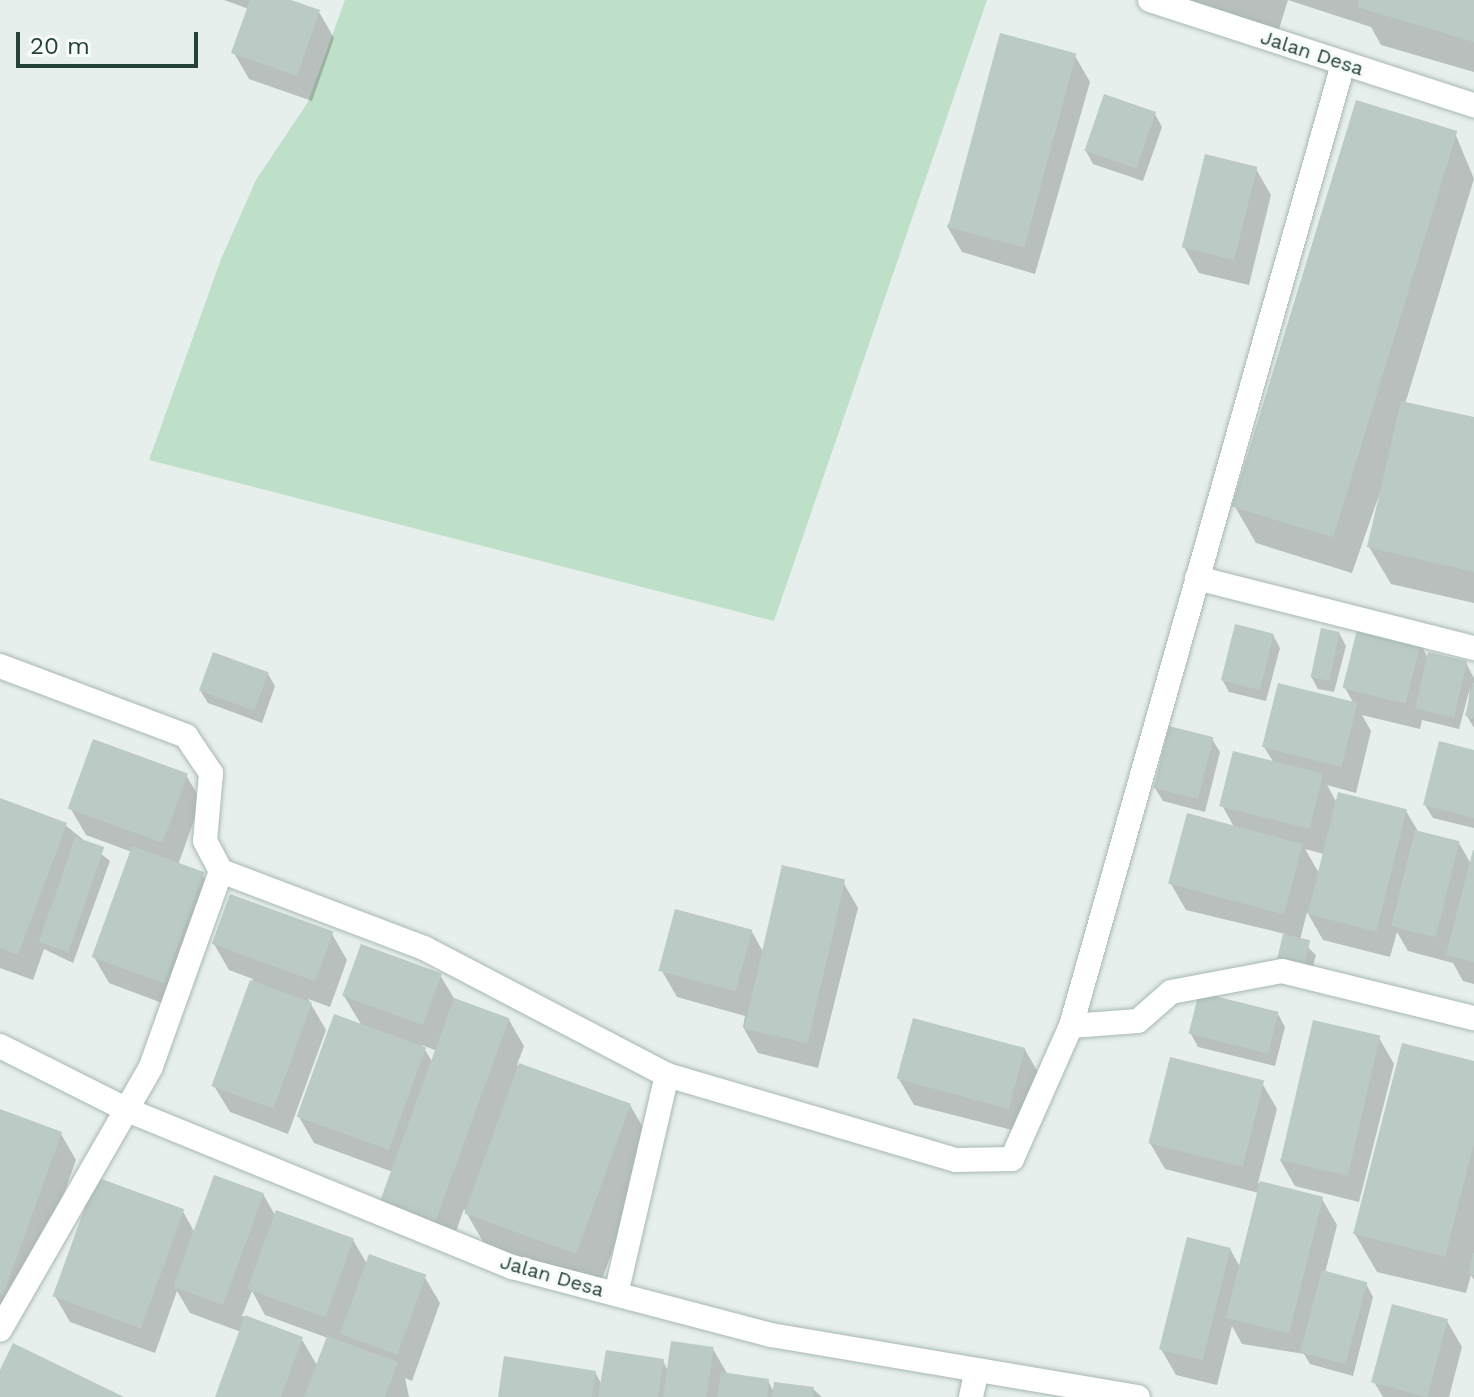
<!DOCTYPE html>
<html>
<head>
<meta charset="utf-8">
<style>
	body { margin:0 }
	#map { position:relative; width:1474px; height:1397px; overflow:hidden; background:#e6efeb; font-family:"Work Sans",sans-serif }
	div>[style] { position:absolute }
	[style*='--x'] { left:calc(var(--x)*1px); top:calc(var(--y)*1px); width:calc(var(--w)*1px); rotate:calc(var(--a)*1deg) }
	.green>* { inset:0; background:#bfe0c8 }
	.shadow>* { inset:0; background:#0003 }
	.building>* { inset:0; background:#bbcac4; transform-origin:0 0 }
	.roads { filter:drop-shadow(0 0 2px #a8b8b2) drop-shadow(0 0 2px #a8b8b2) }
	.minor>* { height:24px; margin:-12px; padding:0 12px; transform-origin:12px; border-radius:12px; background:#fff }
	.tertiary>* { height:24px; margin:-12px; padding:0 12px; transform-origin:12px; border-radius:12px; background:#fff }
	span { translate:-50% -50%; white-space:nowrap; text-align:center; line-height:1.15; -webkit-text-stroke:6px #f7fbf9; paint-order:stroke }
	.street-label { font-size:20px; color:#24423a }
	.scale { position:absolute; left:16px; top:32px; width:182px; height:36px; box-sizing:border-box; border:4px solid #24423a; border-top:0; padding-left:10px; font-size:24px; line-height:28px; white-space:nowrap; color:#24423a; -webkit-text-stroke:6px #f7fbf9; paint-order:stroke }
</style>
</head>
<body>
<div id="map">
	<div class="green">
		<div style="clip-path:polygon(345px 0,987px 0,774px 621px,149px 460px,221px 259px,256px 180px,308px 102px)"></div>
	</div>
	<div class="shadow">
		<div style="clip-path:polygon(224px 0,285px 0,319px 12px,334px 38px,312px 101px,249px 79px,234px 53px,249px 9px)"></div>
		<div style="clip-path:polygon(1147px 0,1474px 0,1474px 72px,1381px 45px,1371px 27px,1288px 0,1275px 42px)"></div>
		<div style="clip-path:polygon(1075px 56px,1090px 82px,1035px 274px,962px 252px,947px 226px)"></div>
		<div style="clip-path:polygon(1155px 114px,1162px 127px,1143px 181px,1093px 164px,1086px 151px)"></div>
		<div style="clip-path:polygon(1455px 133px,1474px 179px,1405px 404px,1474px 419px,1474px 603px,1391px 584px,1369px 547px,1385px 478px,1352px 573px,1256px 543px,1234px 505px)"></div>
		<div style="clip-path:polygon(1256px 169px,1271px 195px,1249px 285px,1199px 273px,1184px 247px)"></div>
		<div style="clip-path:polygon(1339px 633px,1346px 646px,1334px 692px,1318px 689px,1311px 676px)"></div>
		<div style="clip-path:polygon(1273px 635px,1280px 648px,1266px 701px,1229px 692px,1222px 679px)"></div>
		<div style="clip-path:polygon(evenodd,1420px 643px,1428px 658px,1466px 663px,1474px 678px,1474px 728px,1467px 716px,1470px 688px,1459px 729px,1422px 720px,1420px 729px,1362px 715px,1371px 731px,1356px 793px,1327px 785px,1337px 803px,1406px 811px,1419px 833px,1459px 843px,1471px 864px,1474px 853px,1474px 984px,1463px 981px,1453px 963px,1408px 951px,1397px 932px,1390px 957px,1323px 940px,1307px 912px,1300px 940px,1316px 955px,1309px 980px,1278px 961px,1285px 934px,1186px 910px,1171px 884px,1234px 827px,1222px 805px,1274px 763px,1264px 747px,1354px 704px,1345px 688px,1420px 643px,1305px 849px,1324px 854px,1319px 873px,1305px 849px)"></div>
		<div style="clip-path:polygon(268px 674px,275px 686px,262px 723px,208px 703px,200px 690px)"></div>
		<div style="clip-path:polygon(1212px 739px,1220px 752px,1205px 812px,1163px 801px,1155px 788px)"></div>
		<div style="clip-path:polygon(1474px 752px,1474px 828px,1433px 818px,1425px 805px)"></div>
		<div style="clip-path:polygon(186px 775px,201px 801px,178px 865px,202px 874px,218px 900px,178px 1009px,109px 983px,94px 957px,132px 852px,86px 835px,71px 809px)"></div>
		<div style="clip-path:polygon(0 800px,65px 825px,110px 861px,73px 963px,44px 949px,33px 980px,0 968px)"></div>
		<div style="clip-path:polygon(843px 882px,858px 908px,818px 1068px,758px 1053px,743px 1027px,745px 1016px,677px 997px,662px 971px,751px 930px,762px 950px)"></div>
		<div style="clip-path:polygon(332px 934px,347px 960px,330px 1007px,308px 999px,326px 1030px,288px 1134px,230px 1112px,214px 1086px,253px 979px,229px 970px,214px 944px)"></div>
		<div style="clip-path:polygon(evenodd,440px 975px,455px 1000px,509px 1020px,524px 1046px,517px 1065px,630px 1105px,652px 1143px,598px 1290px,488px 1250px,464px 1209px,450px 1248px,393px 1172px,314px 1143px,299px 1117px,362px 1026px,344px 996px,440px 975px,422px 1045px,437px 1051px,433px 1063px,422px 1045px)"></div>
		<div style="clip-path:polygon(1278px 1014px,1285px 1027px,1275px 1066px,1198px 1047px,1191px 1034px)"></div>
		<div style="clip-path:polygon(1379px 1038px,1394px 1064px,1359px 1202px,1295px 1186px,1280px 1160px)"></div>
		<div style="clip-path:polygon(1024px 1048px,1039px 1074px,1024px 1133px,914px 1105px,899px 1079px)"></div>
		<div style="clip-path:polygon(1474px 1063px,1474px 1280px,1471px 1275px,1466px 1293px,1377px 1272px,1355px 1234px)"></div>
		<div style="clip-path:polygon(1262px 1083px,1277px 1109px,1258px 1183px,1322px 1199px,1337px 1225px,1325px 1273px,1366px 1284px,1373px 1297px,1353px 1376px,1310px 1364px,1304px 1354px,1242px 1344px,1232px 1326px,1217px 1385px,1176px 1375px,1161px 1349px,1230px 1249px,1240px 1267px,1259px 1193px,1165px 1169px,1150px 1143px)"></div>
		<div style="clip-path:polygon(0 1112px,61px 1134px,76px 1160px,18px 1320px,0 1313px)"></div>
		<div style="clip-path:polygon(evenodd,263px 1194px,276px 1217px,353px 1240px,367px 1264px,424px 1276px,440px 1303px,412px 1381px,405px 1378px,409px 1397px,217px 1397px,241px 1332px,190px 1313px,177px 1291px,155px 1353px,70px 1322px,55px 1296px,182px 1210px,195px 1233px,263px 1194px,252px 1291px,265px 1315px,328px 1338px,318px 1367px,301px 1338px,242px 1316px,252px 1291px)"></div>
		<div style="clip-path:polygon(1447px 1321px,1462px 1347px,1449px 1397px,1383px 1397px,1374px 1382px)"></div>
		<div style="clip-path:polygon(713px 1349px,728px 1375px,768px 1381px,774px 1392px,813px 1389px,822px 1397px,500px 1397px,595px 1372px,602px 1385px,663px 1361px,668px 1371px)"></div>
	</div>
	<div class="building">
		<div style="clip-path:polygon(250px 0,291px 0,320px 10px,297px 76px,231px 53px)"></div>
		<div style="clip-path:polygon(1359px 0,1474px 0,1474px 42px,1357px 7px)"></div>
		<div style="left:1000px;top:33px;width:79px;height:201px;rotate:15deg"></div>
		<div style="left:1104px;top:94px;width:55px;height:60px;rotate:19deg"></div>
		<div style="left:1356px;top:100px;width:106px;height:425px;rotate:17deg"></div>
		<div style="left:1205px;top:154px;width:54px;height:96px;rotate:14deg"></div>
		<div style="clip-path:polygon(1401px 401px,1474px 417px,1474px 572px,1367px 547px)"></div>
		<div style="left:1235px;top:624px;width:40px;height:58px;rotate:14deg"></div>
		<div style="left:1358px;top:626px;width:65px;height:64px;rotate:14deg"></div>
		<div style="left:1321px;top:628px;width:19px;height:50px;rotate:12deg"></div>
		<div style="left:213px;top:652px;width:59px;height:41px;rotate:20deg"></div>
		<div style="left:1428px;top:652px;width:40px;height:58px;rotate:13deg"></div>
		<div style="left:1278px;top:683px;width:82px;height:66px;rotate:14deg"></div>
		<div style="clip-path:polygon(1473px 683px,1474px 683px,1474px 718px,1465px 716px)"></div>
		<div style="left:1169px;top:726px;width:46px;height:64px;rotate:14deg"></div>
		<div style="left:93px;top:739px;width:101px;height:74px;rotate:20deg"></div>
		<div style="clip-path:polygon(1439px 741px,1474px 750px,1474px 818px,1423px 805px)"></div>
		<div style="left:1233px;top:751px;width:93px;height:57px;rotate:14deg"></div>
		<div style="left:1338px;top:792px;width:71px;height:126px;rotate:14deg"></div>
		<div style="clip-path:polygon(0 798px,67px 823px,18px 955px,0 948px)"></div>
		<div style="left:1187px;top:813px;width:120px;height:73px;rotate:15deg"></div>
		<div style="left:1415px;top:830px;width:46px;height:99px;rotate:14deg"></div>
		<div style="left:75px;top:837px;width:31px;height:111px;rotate:19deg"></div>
		<div style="left:132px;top:846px;width:77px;height:118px;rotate:20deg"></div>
		<div style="clip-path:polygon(1473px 850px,1474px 850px,1474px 962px,1446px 955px)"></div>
		<div style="left:782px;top:865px;width:65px;height:168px;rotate:13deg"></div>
		<div style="left:230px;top:894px;width:110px;height:53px;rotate:20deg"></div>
		<div style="left:675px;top:909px;width:80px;height:64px;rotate:15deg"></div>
		<div style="left:1283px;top:934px;width:28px;height:28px;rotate:13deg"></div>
		<div style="left:361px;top:944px;width:86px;height:55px;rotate:20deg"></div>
		<div style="left:250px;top:980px;width:66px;height:113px;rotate:20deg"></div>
		<div style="left:1199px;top:992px;width:82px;height:43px;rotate:14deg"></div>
		<div style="left:454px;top:998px;width:59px;height:218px;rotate:20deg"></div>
		<div style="left:334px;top:1014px;width:98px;height:109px;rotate:20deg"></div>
		<div style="left:913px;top:1018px;width:116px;height:63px;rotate:15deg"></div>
		<div style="left:1313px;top:1020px;width:69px;height:144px;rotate:13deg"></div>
		<div style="clip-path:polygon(1402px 1043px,1474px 1061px,1474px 1144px,1445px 1257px,1353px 1234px)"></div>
		<div style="left:1170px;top:1057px;width:97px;height:89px;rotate:14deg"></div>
		<div style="left:519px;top:1063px;width:119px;height:160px;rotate:20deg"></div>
		<div style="clip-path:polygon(0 1109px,62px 1132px,3px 1295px,0 1294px)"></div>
		<div style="left:214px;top:1175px;width:53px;height:119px;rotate:20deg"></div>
		<div style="left:96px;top:1177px;width:94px;height:127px;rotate:20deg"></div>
		<div style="left:1260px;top:1181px;width:65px;height:141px;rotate:14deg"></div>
		<div style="left:276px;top:1210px;width:83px;height:84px;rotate:20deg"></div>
		<div style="left:1187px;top:1237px;width:45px;height:116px;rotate:14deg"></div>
		<div style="clip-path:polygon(1473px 1253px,1474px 1253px,1474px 1275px,1468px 1274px)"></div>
		<div style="left:369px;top:1254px;width:61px;height:85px;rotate:20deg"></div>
		<div style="left:1322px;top:1270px;width:47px;height:85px;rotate:15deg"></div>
		<div style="left:1392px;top:1304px;width:58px;height:81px;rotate:15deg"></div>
		<div style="clip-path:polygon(245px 1315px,303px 1337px,281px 1397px,215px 1397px)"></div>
		<div style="clip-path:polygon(327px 1336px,398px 1362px,385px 1397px,304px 1397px)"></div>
		<div style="left:671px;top:1341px;width:43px;height:57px;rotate:8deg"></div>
		<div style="clip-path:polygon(13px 1343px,124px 1397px,0 1397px,0 1370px)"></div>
		<div style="clip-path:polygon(606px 1350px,664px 1359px,658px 1397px,598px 1397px)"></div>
		<div style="clip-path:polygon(504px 1356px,596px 1371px,592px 1397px,498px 1397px)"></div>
		<div style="clip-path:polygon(721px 1372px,769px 1379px,767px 1397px,717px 1397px)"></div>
		<div style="clip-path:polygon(774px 1382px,814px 1387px,813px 1397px,772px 1397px)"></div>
	</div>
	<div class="roads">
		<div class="minor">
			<div style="--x:1197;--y:578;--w:286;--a:14.2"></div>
			<div style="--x:0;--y:666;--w:199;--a:20.6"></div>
			<div style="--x:186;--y:736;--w:45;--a:56"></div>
			<div style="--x:211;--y:773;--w:68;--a:95"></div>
			<div style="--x:205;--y:841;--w:34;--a:62"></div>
			<div style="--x:221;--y:871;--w:208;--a:109.7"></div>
			<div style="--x:151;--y:1067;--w:303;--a:119.9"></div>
			<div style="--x:221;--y:871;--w:217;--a:20.8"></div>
			<div style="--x:424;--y:948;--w:274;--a:27.6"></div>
			<div style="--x:667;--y:1075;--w:225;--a:103.1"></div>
			<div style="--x:1071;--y:1026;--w:67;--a:-4.3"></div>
			<div style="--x:1138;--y:1021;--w:44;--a:-41.3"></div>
			<div style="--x:1171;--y:992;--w:113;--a:-10.7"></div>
			<div style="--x:1282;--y:971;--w:198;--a:13.8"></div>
			<div style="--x:0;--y:1046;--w:142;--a:26.7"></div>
			<div style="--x:127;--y:1110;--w:416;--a:22.2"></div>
			<div style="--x:512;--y:1267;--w:268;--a:14.7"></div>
			<div style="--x:771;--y:1335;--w:372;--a:9.6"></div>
			<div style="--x:667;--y:1075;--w:301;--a:16.4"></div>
			<div style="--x:956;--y:1160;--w:56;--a:-1"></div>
			<div style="--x:1012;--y:1159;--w:145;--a:-66.1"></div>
			<div style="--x:1071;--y:1026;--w:1000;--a:-74.21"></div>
			<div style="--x:971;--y:1397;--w:25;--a:-78"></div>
		</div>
		<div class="tertiary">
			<div style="--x:1150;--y:0;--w:341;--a:18"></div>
		</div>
	</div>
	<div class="street-label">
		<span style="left:1312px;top:53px;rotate:18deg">Jalan Desa</span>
		<span style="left:552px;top:1276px;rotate:16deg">Jalan Desa</span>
	</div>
	<div class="scale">20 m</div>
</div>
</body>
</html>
